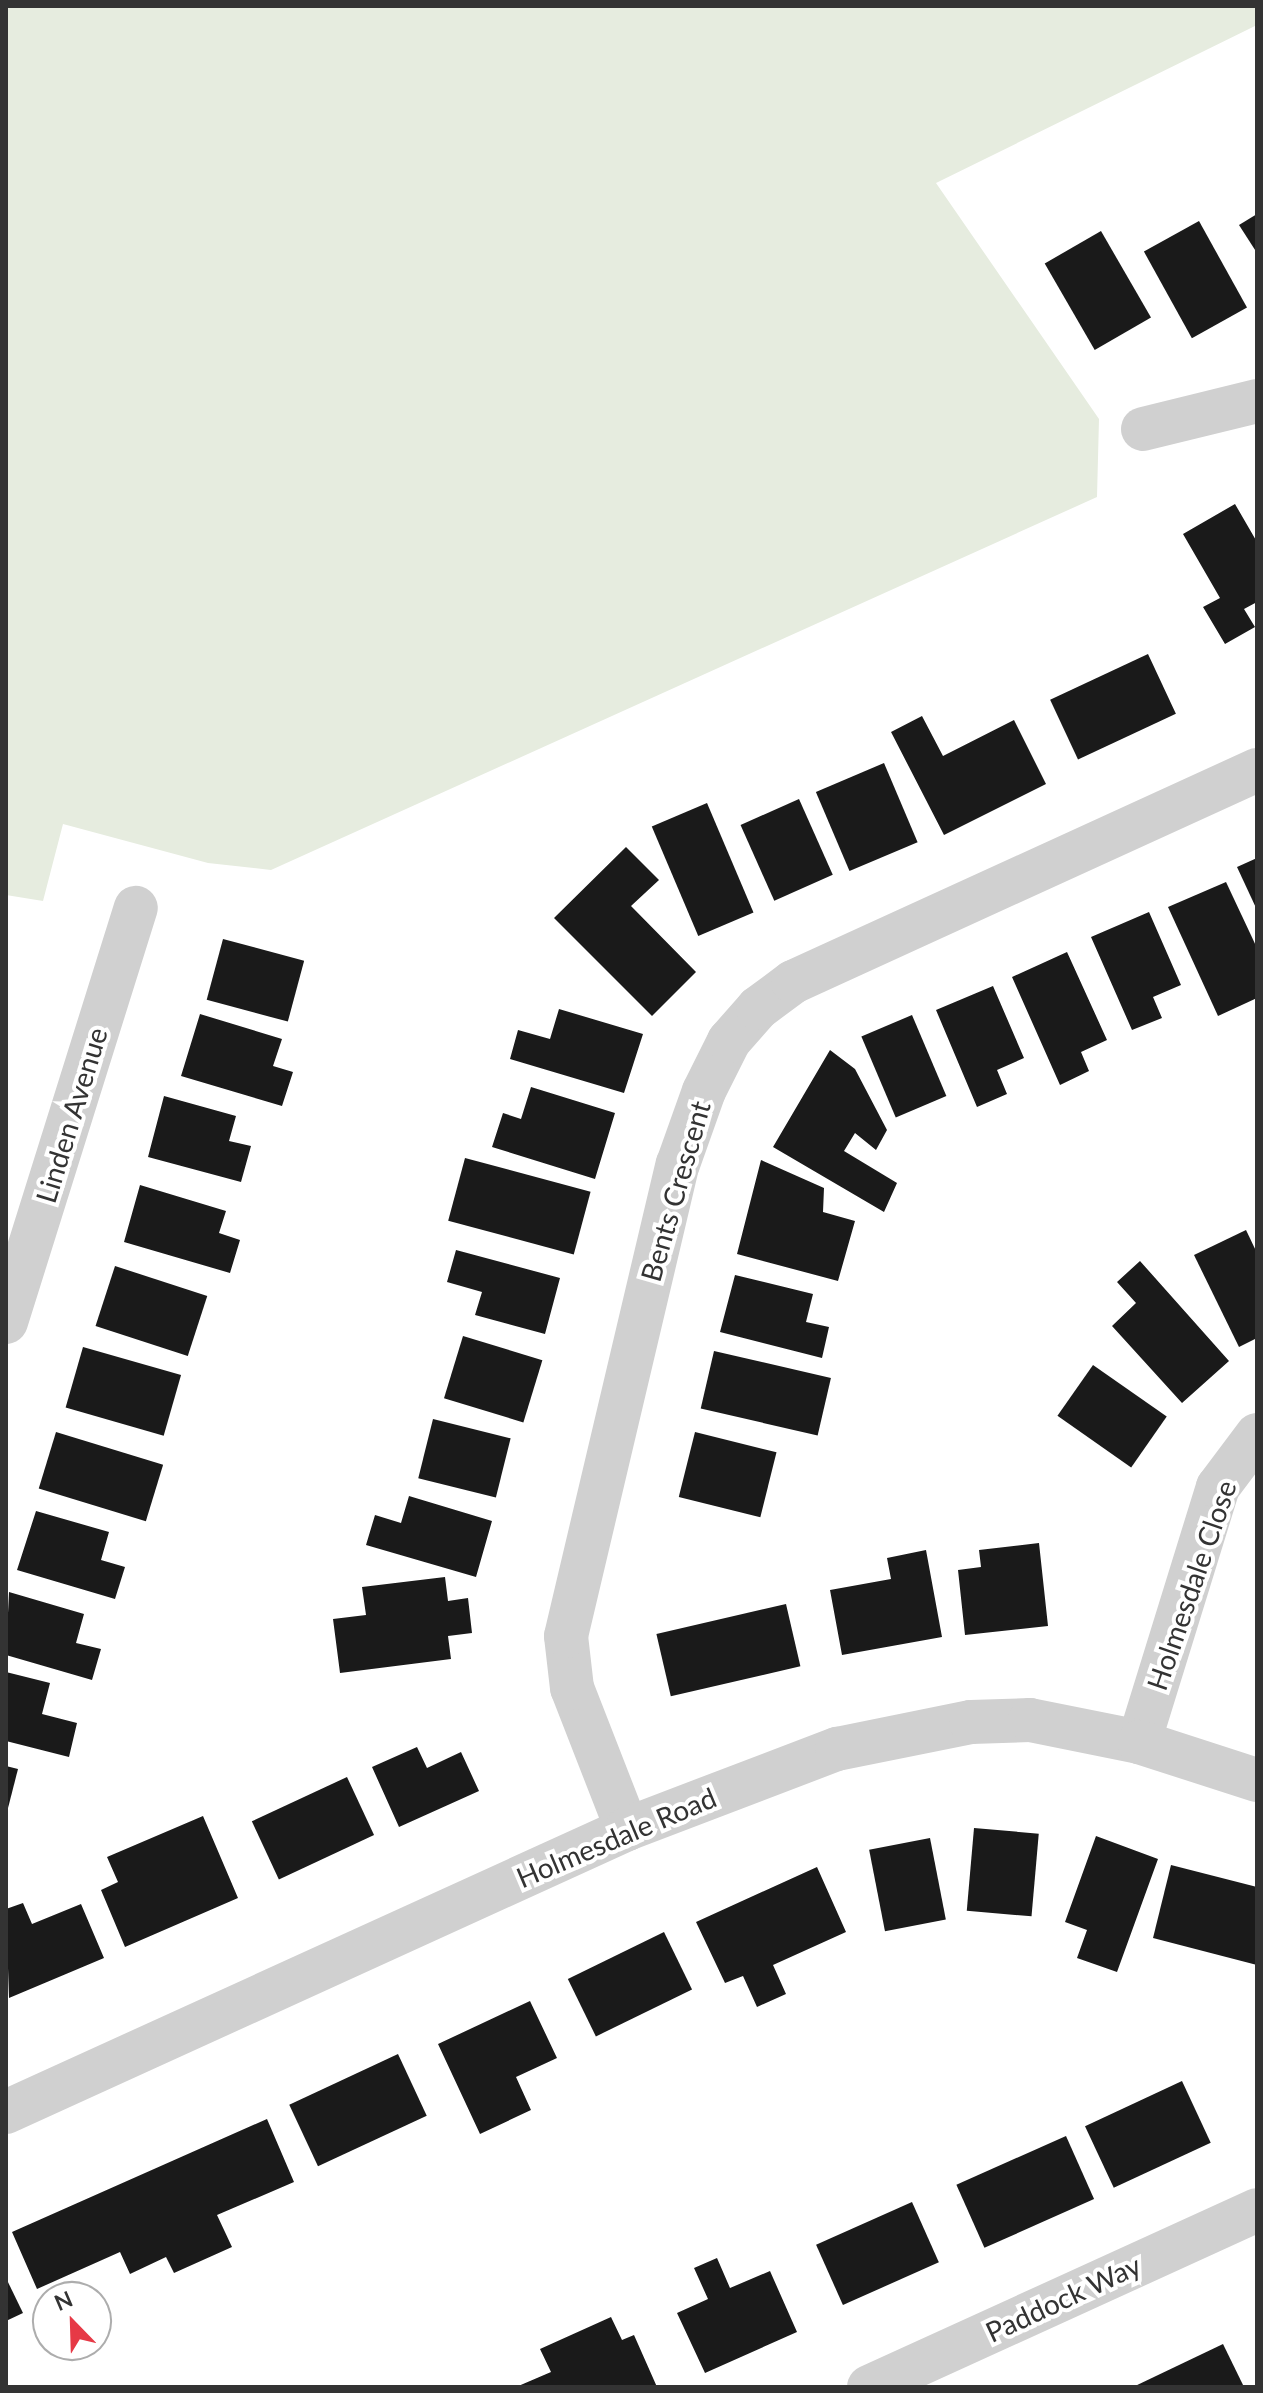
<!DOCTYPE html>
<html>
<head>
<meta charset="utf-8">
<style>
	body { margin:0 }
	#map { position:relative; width:1263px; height:2393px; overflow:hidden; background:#fff; font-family:Lato,sans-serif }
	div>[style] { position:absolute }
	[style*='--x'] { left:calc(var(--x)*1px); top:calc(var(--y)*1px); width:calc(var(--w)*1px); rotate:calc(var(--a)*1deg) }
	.green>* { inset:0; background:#e6ecdf }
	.building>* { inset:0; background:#1a1a1a; transform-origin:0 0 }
	.minor>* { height:44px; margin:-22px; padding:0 22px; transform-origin:22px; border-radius:22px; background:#d0d0d0 }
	span { translate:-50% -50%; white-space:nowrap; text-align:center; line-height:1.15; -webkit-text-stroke:8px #fff; paint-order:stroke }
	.street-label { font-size:28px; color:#333 }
	.frame { position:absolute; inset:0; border:8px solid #333; pointer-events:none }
	.north { position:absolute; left:32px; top:2281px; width:80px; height:80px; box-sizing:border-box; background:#fff; border:2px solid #adadad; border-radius:50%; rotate:337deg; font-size:22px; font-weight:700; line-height:32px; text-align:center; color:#333 }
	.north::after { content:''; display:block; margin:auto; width:28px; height:36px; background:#e63946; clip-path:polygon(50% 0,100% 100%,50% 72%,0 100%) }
</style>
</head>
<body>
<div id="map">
	<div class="green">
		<div style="clip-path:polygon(6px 6px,1257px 6px,1257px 25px,936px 183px,1099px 419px,1097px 497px,271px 870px,208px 863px,63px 824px,43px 901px,6px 895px)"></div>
	</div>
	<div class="building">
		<div style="clip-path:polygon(1257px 214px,1257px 253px,1239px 225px)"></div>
		<div style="left:1199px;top:221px;width:99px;height:63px;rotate:61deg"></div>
		<div style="left:1101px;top:231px;width:100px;height:65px;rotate:60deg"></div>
		<div style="clip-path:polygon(1235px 504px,1257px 542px,1257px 602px,1244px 609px,1255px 627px,1225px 644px,1203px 607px,1220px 598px,1183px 534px)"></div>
		<div style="left:1148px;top:654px;width:66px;height:108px;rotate:65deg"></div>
		<div style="clip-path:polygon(922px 716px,943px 756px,1014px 720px,1046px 784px,944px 835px,891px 732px)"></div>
		<div style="left:884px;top:763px;width:86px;height:74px;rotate:67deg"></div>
		<div style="left:799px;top:799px;width:83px;height:64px;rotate:66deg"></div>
		<div style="left:707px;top:803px;width:119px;height:60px;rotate:67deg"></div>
		<div style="clip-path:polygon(626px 847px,659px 880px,631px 906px,696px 972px,652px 1016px,554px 918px)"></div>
		<div style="clip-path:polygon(1257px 858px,1257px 910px,1237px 867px)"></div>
		<div style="clip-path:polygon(1226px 882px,1257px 948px,1257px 998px,1218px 1016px,1168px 907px)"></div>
		<div style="clip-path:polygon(1149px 912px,1181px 985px,1153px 997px,1162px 1018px,1132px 1030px,1091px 937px)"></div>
		<div style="left:223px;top:939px;width:84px;height:63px;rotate:15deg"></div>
		<div style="clip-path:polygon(1067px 952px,1107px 1040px,1081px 1052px,1089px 1071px,1060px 1085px,1012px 977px)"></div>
		<div style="clip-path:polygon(993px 986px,1024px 1058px,997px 1070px,1007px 1094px,977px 1107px,936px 1010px)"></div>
		<div style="clip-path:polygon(559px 1009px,643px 1034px,624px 1093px,510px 1059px,518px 1030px,550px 1039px)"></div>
		<div style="clip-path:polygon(200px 1014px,282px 1039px,273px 1066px,293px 1072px,282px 1106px,181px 1076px)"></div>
		<div style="left:912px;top:1015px;width:88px;height:55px;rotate:67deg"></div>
		<div style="clip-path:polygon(830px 1050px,855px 1069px,887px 1130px,876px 1150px,855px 1133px,844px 1151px,897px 1183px,884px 1212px,773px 1147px)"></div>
		<div style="clip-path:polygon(531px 1087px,615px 1113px,595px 1179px,492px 1147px,503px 1113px,521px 1119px)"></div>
		<div style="clip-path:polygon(164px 1096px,236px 1116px,229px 1141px,251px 1146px,241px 1182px,148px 1157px)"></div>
		<div style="left:465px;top:1158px;width:130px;height:65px;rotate:15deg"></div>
		<div style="clip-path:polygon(761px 1160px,824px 1188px,823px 1212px,855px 1221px,838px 1281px,737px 1254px)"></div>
		<div style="clip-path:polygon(140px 1185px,226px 1211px,219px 1233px,240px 1240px,230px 1273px,124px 1242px)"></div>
		<div style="clip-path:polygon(1246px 1230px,1257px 1253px,1257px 1338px,1239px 1347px,1194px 1255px)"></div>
		<div style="clip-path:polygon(456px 1250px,560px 1278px,545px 1334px,475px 1315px,482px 1292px,447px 1282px)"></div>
		<div style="clip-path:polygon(1140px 1261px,1229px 1361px,1182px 1403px,1112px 1326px,1136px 1303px,1117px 1282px)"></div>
		<div style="left:115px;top:1266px;width:97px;height:63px;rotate:18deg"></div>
		<div style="clip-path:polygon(735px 1275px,813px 1294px,806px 1322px,829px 1327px,822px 1358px,720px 1332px)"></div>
		<div style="left:463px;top:1336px;width:83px;height:65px;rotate:17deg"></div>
		<div style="left:83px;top:1347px;width:102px;height:63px;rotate:16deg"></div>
		<div style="left:714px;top:1351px;width:120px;height:59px;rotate:13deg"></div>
		<div style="left:1093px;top:1365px;width:90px;height:62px;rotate:35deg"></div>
		<div style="left:433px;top:1419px;width:80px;height:61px;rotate:14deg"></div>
		<div style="left:56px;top:1432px;width:112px;height:59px;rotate:17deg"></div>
		<div style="left:695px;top:1432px;width:84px;height:67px;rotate:14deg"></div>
		<div style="clip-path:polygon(409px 1496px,492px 1521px,476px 1577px,366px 1545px,375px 1515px,401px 1523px)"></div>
		<div style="clip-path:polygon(36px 1511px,109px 1532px,101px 1560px,125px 1567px,115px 1599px,17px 1570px)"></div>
		<div style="clip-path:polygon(1039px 1543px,1048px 1626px,965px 1635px,958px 1570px,981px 1567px,979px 1550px)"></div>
		<div style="clip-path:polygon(926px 1550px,942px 1637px,842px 1655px,830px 1590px,891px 1579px,887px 1558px)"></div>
		<div style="clip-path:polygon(445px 1577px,448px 1601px,468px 1598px,472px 1633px,448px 1636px,451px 1659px,340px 1673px,333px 1619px,366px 1615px,362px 1587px)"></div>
		<div style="clip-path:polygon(9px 1592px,84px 1614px,76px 1643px,101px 1649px,92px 1680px,6px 1655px)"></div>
		<div style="left:786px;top:1604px;width:64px;height:133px;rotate:77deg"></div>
		<div style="clip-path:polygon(6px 1672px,50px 1683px,42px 1714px,77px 1723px,69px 1757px,6px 1741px)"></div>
		<div style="clip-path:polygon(417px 1747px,427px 1768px,461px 1752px,479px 1791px,399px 1827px,372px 1767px)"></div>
		<div style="clip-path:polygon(6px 1766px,18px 1769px,7px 1812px,6px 1812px)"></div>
		<div style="left:347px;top:1777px;width:64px;height:105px;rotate:65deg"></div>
		<div style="clip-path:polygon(203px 1816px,238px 1898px,125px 1947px,101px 1890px,118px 1882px,107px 1857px)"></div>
		<div style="left:974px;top:1828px;width:65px;height:83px;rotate:5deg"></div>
		<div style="clip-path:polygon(1096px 1836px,1158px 1859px,1117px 1972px,1077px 1958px,1087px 1930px,1065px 1922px)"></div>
		<div style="left:930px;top:1838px;width:83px;height:62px;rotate:79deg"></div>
		<div style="clip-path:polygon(1171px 1865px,1257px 1887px,1257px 1965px,1153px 1938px)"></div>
		<div style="clip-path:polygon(817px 1867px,846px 1932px,773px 1965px,786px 1994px,757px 2007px,743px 1976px,725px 1983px,696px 1922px)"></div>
		<div style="clip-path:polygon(23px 1903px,32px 1924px,81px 1904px,104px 1958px,9px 1998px,6px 1909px)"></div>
		<div style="left:664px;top:1932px;width:64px;height:107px;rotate:64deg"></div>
		<div style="clip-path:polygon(530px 2001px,557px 2058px,516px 2077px,531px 2110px,480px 2134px,438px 2044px)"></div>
		<div style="left:398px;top:2054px;width:68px;height:120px;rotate:65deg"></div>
		<div style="left:1182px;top:2081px;width:68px;height:107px;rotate:65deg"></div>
		<div style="clip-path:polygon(267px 2119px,294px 2182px,217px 2215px,232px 2247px,174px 2273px,166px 2257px,130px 2274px,120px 2252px,37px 2289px,12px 2232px)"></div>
		<div style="left:1066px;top:2136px;width:69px;height:120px;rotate:66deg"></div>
		<div style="left:912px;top:2202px;width:66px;height:105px;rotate:66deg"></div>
		<div style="clip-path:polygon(717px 2258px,730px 2288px,770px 2271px,797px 2332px,705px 2373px,677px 2313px,708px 2299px,694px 2268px)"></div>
		<div style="clip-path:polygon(6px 2278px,23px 2313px,6px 2321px)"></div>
		<div style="clip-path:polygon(611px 2317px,622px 2340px,634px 2335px,657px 2387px,516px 2387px,551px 2372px,540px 2349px)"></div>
		<div style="clip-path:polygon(1223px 2344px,1244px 2387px,1133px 2387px)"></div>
	</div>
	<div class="minor">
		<div style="--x:1143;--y:429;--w:117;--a:-13.8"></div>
		<div style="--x:6;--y:1322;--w:434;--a:-72.6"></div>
		<div style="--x:1139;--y:1742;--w:267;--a:-72.8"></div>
		<div style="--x:1218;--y:1487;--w:65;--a:-53.1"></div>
		<div style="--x:627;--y:1829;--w:151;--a:-111.3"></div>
		<div style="--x:572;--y:1688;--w:52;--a:-96.6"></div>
		<div style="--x:566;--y:1636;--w:485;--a:-76.7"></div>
		<div style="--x:678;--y:1164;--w:77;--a:-70.4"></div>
		<div style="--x:704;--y:1091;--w:56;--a:-63.4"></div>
		<div style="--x:729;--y:1041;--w:44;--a:-48.7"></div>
		<div style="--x:758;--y:1008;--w:44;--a:-36.6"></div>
		<div style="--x:793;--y:982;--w:510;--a:-24.56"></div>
		<div style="--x:6;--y:2112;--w:682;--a:-24.5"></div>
		<div style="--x:627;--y:1829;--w:225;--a:-20.9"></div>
		<div style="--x:837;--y:1749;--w:137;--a:-11.4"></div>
		<div style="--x:971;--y:1722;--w:59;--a:-1.9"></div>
		<div style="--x:1030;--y:1720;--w:111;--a:11.4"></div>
		<div style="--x:1139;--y:1742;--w:124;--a:17.9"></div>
		<div style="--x:869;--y:2387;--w:426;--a:-24.5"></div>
	</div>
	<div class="street-label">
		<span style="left:71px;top:1115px;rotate:-73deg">Linden Avenue</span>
		<span style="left:675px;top:1191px;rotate:-74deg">Bents Crescent</span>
		<span style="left:1191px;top:1585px;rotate:-71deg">Holmesdale Close</span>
		<span style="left:616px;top:1837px;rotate:-23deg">Holmesdale Road</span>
		<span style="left:1063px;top:2298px;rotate:-25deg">Paddock Way</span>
	</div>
	<div class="frame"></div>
	<div class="north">N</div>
</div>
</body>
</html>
